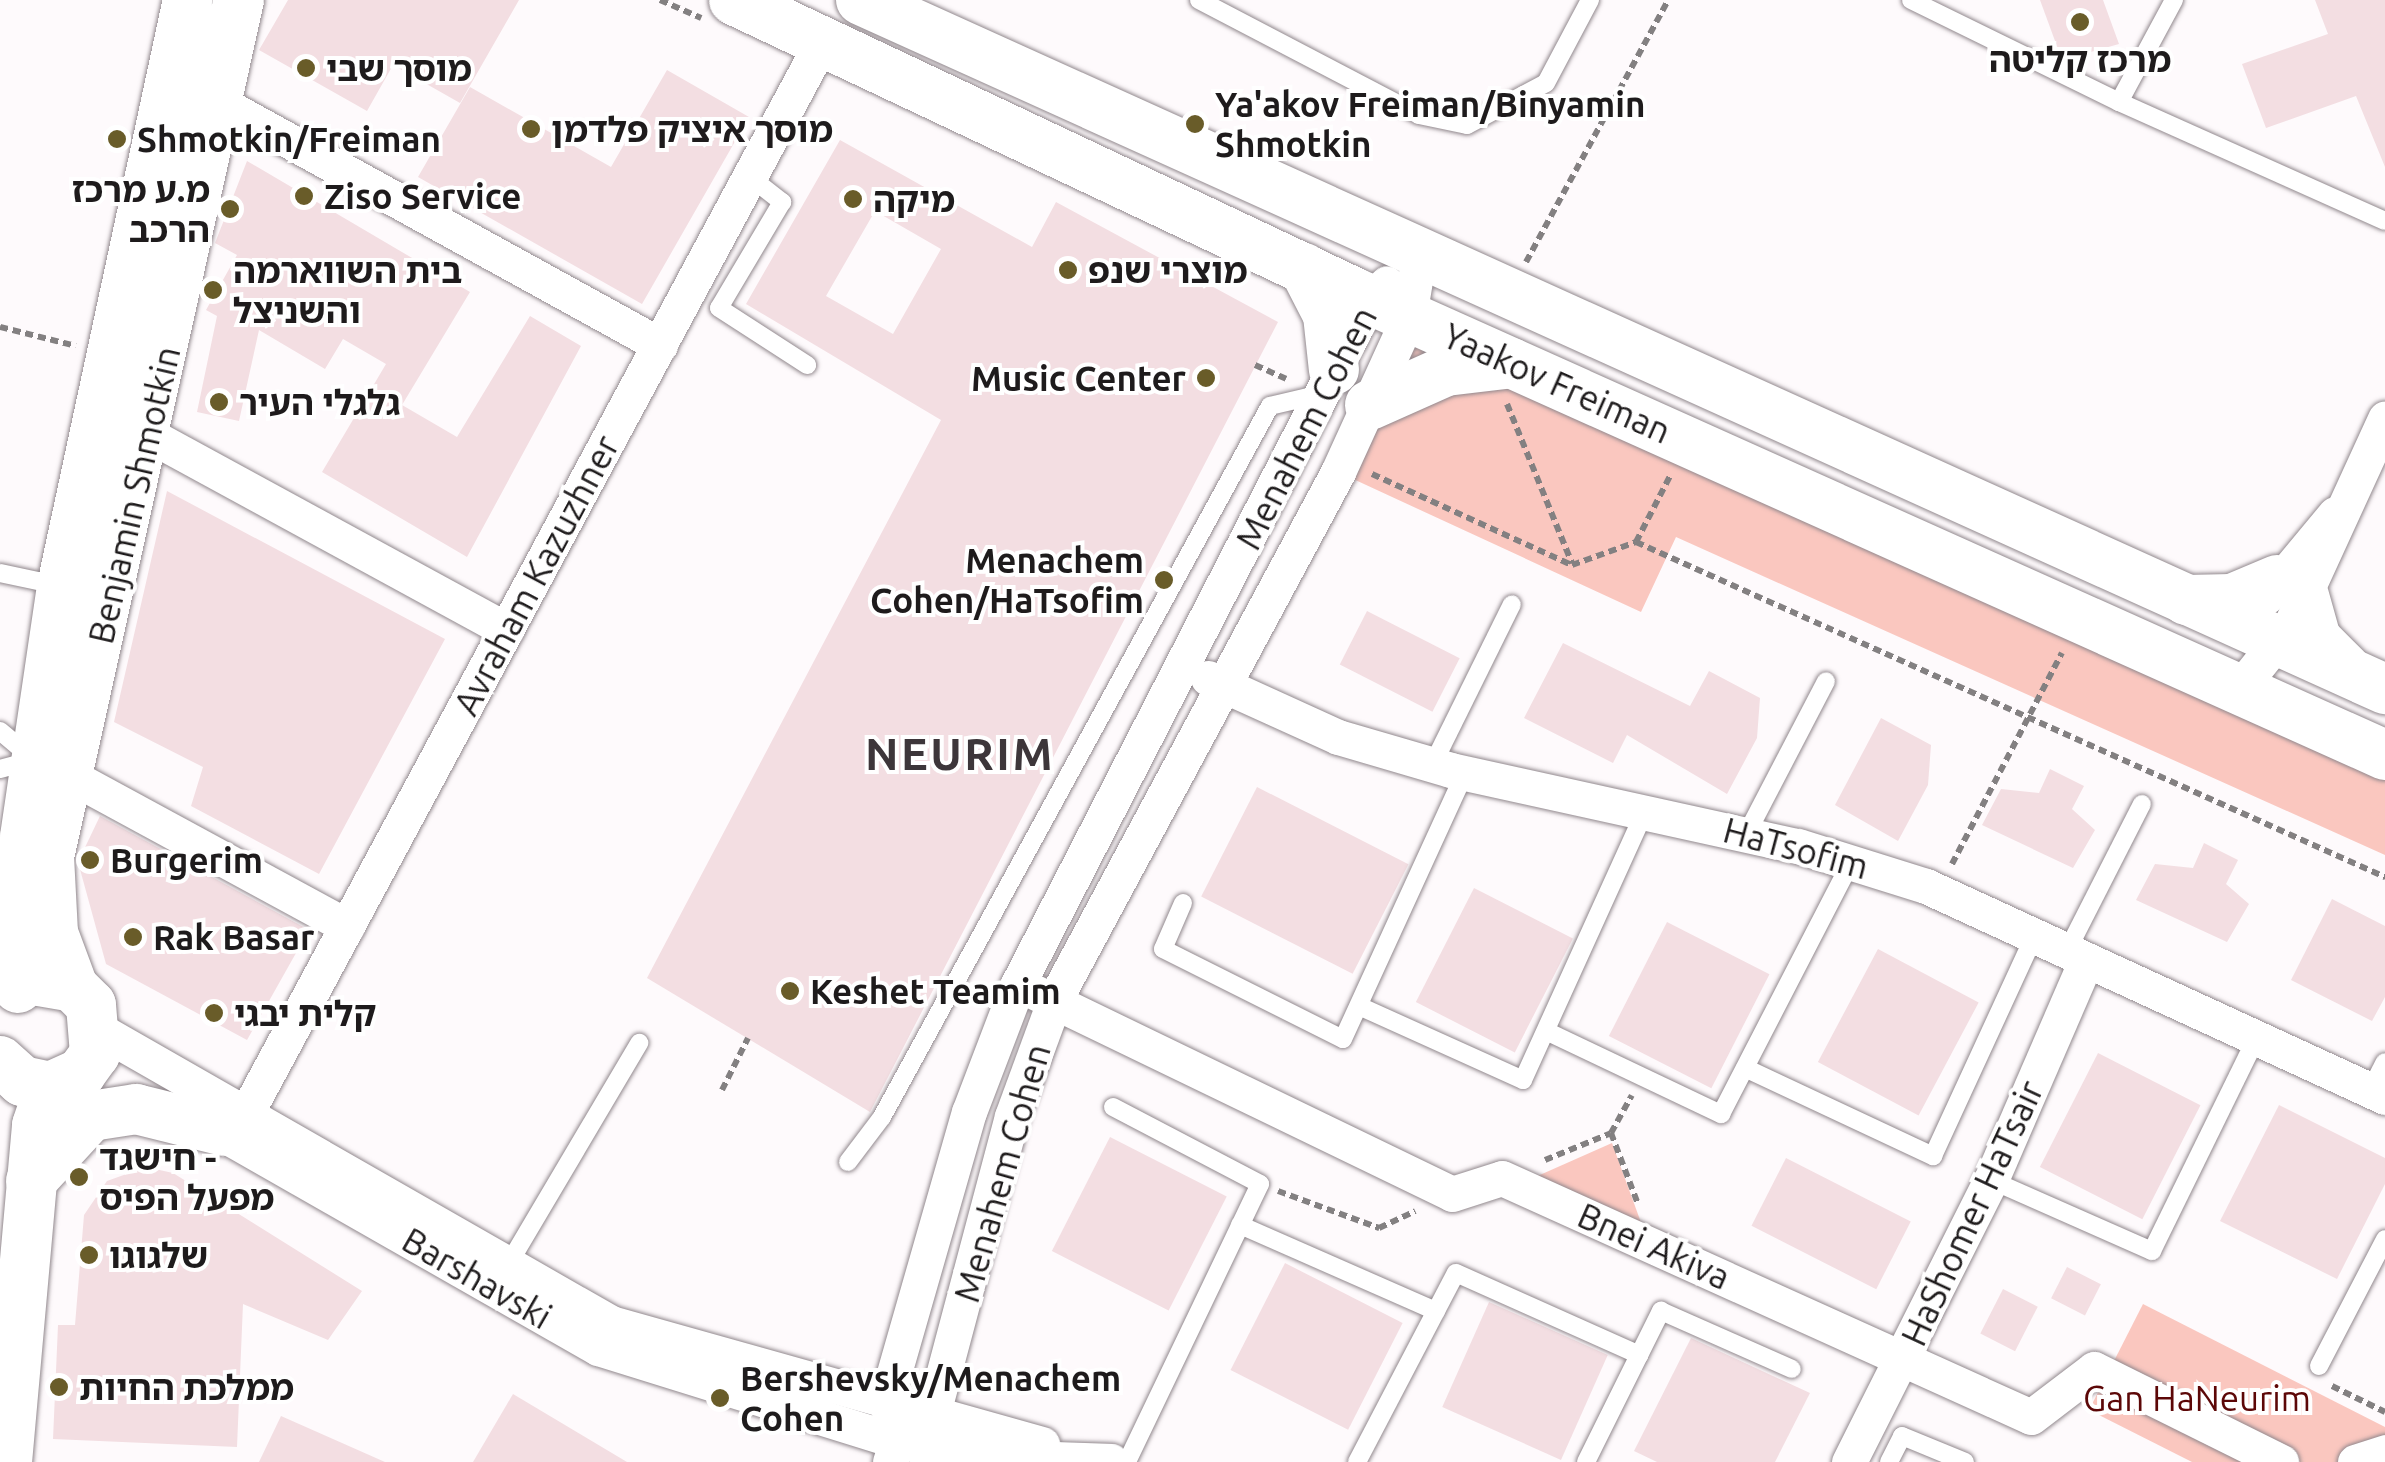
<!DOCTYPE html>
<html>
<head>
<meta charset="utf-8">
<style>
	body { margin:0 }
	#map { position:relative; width:2385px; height:1462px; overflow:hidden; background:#fefafc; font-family:Ubuntu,"Noto Sans Hebrew",sans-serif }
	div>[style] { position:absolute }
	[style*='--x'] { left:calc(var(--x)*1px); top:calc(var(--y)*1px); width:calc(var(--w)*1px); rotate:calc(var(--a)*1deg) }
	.green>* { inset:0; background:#fac7bf }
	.building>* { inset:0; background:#f3dee2; transform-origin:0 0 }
	.path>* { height:6px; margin-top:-3px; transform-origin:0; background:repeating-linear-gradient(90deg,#838081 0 8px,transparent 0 13px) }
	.roads { filter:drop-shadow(0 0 2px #91888d) drop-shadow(0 0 2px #91888d) }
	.lane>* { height:18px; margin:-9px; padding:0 9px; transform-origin:9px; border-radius:9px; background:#fff }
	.street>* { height:35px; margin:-17.5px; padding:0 17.5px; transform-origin:17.5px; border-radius:17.5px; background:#fff }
	.secondary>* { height:50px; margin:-25px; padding:0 25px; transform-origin:25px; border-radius:25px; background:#fff }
	.dots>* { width:28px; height:28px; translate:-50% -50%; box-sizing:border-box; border:5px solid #fff; border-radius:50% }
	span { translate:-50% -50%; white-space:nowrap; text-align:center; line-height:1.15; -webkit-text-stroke:8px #fff; paint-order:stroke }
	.poi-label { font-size:35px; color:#1e1b1c; font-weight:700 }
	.left { translate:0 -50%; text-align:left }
	.right { translate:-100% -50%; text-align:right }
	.street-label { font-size:35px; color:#1e1b1c }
	.park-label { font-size:35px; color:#5c0707 }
	.district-label { font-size:45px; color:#3d363a; font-weight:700; letter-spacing:2.5px }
</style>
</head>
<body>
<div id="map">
	<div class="green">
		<div style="clip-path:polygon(1409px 316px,2385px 755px,2385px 855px,1676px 537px,1641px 612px,1338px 472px)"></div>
		<div style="clip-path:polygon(1612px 1143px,1643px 1228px,1533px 1178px)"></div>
		<div style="clip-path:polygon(2143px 1304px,2385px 1427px,2385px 1462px,2192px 1462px,2089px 1410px)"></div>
	</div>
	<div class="building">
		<div style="clip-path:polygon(288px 0,519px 0,460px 103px,393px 65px,367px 111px,259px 50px)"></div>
		<div style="clip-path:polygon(2040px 0,2103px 0,2119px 44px,2062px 60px)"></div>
		<div style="clip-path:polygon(2315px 0,2385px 0,2385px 167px,2356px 96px,2266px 128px,2242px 64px,2328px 34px)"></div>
		<div style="clip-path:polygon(667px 70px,749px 117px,642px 304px,418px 177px,470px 87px,611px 167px)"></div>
		<div style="clip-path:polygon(evenodd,840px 140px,1032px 247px,1056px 202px,1278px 322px,870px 1112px,647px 978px,941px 420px,746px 304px,840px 140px,875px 211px,941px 249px,893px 334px,826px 296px,875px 211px)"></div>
		<div style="clip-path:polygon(247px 161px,470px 292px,402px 405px,457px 437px,530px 316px,581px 346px,467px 557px,322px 472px,386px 364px,343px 339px,325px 369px,259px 330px,239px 421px,197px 412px,217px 316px,206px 310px,237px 255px,215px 243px)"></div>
		<div style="clip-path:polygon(167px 491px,445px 639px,319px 874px,191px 806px,203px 767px,114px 722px)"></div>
		<div style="left:1367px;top:611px;width:104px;height:60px;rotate:27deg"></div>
		<div style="clip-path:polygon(1563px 643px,1690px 706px,1709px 671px,1760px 698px,1757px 738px,1727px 794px,1627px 735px,1613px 763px,1524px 718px)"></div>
		<div style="clip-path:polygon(1881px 718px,1931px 745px,1928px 785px,1898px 841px,1835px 805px)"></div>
		<div style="clip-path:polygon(2050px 769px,2084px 786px,2072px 809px,2095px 830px,2073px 868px,1982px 825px,2001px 789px,2039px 793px)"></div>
		<div style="left:1257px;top:787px;width:170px;height:123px;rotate:27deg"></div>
		<div style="clip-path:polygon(100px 816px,309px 930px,247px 1040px,106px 964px,78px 862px)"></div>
		<div style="clip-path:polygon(2204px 843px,2238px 860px,2226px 884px,2249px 904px,2227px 942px,2136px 900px,2155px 864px,2193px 868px)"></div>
		<div style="left:1474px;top:888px;width:111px;height:128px;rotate:27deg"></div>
		<div style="clip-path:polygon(2332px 899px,2385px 926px,2385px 997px,2372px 1021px,2291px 980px)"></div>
		<div style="left:1667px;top:922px;width:115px;height:128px;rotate:27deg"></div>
		<div style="left:1878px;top:949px;width:114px;height:128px;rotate:28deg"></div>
		<div style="left:2098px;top:1053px;width:115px;height:128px;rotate:27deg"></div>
		<div style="clip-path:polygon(2279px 1105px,2385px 1158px,2385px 1184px,2337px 1279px,2220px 1221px)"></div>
		<div style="left:1110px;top:1137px;width:131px;height:128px;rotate:27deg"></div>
		<div style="left:1786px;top:1158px;width:140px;height:76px;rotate:27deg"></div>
		<div style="clip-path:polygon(146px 1167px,173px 1173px,362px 1291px,328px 1340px,243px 1304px,237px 1447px,53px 1439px,58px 1325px,75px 1325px,84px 1215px,107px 1181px)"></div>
		<div style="left:1285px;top:1263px;width:132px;height:120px;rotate:27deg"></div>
		<div style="left:2067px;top:1267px;width:38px;height:35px;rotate:27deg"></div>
		<div style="left:2003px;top:1289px;width:39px;height:50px;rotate:27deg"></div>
		<div style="left:1489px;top:1302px;width:130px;height:115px;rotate:24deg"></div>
		<div style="clip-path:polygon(1691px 1338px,1810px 1393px,1775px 1462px,1657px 1462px,1634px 1451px)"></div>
		<div style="clip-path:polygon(513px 1394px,627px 1462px,473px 1462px)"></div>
		<div style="clip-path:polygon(281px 1416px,385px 1462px,259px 1462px)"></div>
	</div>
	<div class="path">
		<div style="--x:660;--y:0;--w:45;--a:23.7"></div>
		<div style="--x:1526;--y:262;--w:298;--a:-61.5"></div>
		<div style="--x:0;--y:327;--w:78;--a:14"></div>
		<div style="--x:1255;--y:365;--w:34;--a:24"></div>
		<div style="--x:1507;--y:404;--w:172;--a:67.8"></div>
		<div style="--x:1372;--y:474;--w:220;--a:24.5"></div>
		<div style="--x:1572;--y:565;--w:68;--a:-19.8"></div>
		<div style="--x:1636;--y:542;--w:74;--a:-62.7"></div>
		<div style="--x:1636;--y:542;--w:821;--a:24.1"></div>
		<div style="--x:1952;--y:864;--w:238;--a:-62.5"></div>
		<div style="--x:722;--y:1090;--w:58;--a:-63.4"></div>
		<div style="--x:1611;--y:1133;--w:43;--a:-61.1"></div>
		<div style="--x:1545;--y:1160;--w:71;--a:-22.2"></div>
		<div style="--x:1611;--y:1133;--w:76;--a:69.2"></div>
		<div style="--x:1278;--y:1191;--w:108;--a:20.1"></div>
		<div style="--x:1379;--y:1228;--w:40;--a:-25"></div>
		<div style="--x:2332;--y:1386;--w:59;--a:26.1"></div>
	</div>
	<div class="roads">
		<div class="lane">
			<div style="--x:1199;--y:0;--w:248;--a:27.6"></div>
			<div style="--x:1419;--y:115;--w:49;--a:11.8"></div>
			<div style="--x:1467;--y:125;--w:89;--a:-28"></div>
			<div style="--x:1546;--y:83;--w:94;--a:-62.1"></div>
			<div style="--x:1911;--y:0;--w:232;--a:26.1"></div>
			<div style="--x:2174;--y:0;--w:116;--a:118.3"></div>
			<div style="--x:2119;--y:102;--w:291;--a:24.1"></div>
			<div style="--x:750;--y:177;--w:41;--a:38"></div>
			<div style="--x:782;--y:202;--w:123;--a:120.7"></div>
			<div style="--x:719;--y:308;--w:105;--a:32.9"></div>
			<div style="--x:0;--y:573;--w:62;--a:12"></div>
			<div style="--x:0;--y:731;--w:39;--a:40"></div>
			<div style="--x:1433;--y:764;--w:178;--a:-63.7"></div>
			<div style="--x:0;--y:769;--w:30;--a:-15"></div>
			<div style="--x:1747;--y:833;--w:171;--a:-62.5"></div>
			<div style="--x:1183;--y:903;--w:50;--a:113.5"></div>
			<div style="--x:1163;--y:949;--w:201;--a:26.6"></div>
			<div style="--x:1343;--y:1039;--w:294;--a:-65.4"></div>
			<div style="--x:2067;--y:951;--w:165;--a:-63"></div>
			<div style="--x:1359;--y:1006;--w:180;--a:24.3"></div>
			<div style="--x:1523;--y:1080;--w:298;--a:-65.6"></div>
			<div style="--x:1546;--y:1031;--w:194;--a:25.4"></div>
			<div style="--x:1721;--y:1114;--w:284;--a:-62.7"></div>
			<div style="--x:1745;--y:1068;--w:208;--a:25.1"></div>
			<div style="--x:1933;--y:1156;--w:242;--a:-65.3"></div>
			<div style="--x:2371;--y:1089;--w:30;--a:-63"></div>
			<div style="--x:1113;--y:1107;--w:166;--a:27.6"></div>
			<div style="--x:1260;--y:1184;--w:308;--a:115.6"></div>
			<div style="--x:848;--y:1162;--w:56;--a:-52.9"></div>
			<div style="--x:882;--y:1117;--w:810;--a:-61.38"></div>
			<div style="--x:1270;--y:406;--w:52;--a:-13.2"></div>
			<div style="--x:1991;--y:1180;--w:176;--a:23.8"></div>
			<div style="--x:2152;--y:1251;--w:236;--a:-63.9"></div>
			<div style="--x:1240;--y:1225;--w:214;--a:23.7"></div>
			<div style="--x:505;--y:1270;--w:264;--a:-59.4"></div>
			<div style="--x:2319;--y:1366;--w:143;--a:-62.5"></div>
			<div style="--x:1357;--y:1462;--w:213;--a:-62.4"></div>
			<div style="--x:1456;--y:1273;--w:201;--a:24.1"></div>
			<div style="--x:1586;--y:1462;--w:169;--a:-63.6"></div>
			<div style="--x:1661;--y:1311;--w:143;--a:23.9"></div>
			<div style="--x:1889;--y:1462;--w:29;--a:-63"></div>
			<div style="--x:1902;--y:1436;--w:68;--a:22.4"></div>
		</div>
		<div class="street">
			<div style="--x:215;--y:100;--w:508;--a:28.84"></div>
			<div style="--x:149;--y:435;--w:407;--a:28.6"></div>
			<div style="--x:2266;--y:597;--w:108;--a:-50.3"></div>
			<div style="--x:1208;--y:678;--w:143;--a:24.4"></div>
			<div style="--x:1338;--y:737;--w:118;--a:16.3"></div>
			<div style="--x:1451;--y:770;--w:355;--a:12.4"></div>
			<div style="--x:1798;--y:846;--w:134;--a:17.4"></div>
			<div style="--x:1926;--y:886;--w:505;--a:24.69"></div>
			<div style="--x:2239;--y:689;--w:83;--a:-51.3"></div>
			<div style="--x:2291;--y:624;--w:226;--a:-65.4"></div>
			<div style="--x:50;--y:765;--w:338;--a:28.5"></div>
			<div style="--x:1018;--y:984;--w:482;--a:25.8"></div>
			<div style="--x:1452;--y:1194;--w:52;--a:-17.7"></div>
			<div style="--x:1502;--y:1178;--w:580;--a:24.31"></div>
			<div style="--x:2031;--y:1417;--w:79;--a:-37.3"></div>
			<div style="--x:2094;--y:1369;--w:209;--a:26.4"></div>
			<div style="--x:99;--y:1030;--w:590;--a:29.78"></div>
			<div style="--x:611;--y:1323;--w:448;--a:15.7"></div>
			<div style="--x:248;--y:1110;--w:1215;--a:-61.75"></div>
			<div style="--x:205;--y:1124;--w:452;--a:29.7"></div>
			<div style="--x:598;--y:1348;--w:313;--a:17.3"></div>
			<div style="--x:897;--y:1441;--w:73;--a:11.9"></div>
			<div style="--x:968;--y:1456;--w:143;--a:2"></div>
			<div style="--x:897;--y:1441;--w:41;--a:-105.4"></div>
			<div style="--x:886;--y:1401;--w:301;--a:-74"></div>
			<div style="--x:969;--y:1112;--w:137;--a:-69.1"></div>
			<div style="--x:1018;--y:984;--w:770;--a:-62.8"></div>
			<div style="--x:1370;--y:299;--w:23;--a:-43"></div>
			<div style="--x:890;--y:1462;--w:22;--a:-72"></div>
			<div style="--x:897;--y:1441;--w:46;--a:-37.9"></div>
			<div style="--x:933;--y:1413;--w:307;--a:-75.1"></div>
			<div style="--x:1012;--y:1116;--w:125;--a:-69.8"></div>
			<div style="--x:1055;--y:999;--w:598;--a:-61.76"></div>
			<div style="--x:1338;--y:472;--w:171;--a:-65.5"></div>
			<div style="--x:1409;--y:316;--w:66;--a:-80.4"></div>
			<div style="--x:1849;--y:1462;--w:316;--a:-63.3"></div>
			<div style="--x:1991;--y:1180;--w:240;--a:-66.6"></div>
			<div style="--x:2355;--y:1462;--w:32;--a:-18"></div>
		</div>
		<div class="secondary">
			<div style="--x:734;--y:0;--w:684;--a:25.25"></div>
			<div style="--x:1353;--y:292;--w:1131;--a:24.16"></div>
			<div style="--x:861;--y:0;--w:1673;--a:24.33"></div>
			<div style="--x:1304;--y:268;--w:53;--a:62.9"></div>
			<div style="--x:1328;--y:315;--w:55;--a:83.8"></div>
			<div style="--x:1370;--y:405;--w:83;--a:-24.1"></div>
			<div style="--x:1446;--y:371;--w:66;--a:-6.9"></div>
			<div style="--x:2304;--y:596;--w:45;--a:74.4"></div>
			<div style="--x:2316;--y:639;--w:42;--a:45"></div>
			<div style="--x:2186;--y:600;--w:46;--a:-1.2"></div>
			<div style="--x:2232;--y:599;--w:49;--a:-22.9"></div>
			<div style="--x:73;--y:987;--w:58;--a:-110.3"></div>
			<div style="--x:53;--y:933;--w:76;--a:-93"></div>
			<div style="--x:49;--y:857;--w:878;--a:-77.5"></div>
			<div style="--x:18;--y:988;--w:151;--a:-87.3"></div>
			<div style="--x:25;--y:837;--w:254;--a:-81.6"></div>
			<div style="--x:62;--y:586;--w:599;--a:-77.87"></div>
			<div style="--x:0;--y:1061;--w:30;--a:42"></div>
			<div style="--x:22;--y:1081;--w:29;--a:12"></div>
			<div style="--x:50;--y:1087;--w:34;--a:-24"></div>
			<div style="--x:81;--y:1073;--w:24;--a:-54"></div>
			<div style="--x:95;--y:1054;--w:49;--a:-94.7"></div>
			<div style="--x:91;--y:1005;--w:25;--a:-135"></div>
			<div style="--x:73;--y:987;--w:34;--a:-170"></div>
			<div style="--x:31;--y:1181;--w:88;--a:-47.3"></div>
			<div style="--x:91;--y:1116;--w:46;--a:-8.8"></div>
			<div style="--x:136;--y:1109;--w:91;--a:14"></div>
			<div style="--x:7;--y:1462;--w:338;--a:-84.9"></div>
			<div style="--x:37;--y:1125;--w:40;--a:-71.1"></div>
		</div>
	</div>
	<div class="dots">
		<div style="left:2080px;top:22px;background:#695c29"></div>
		<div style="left:306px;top:68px;background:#695c29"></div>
		<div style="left:1195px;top:124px;background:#695c29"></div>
		<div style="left:531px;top:129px;background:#695c29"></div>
		<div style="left:117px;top:139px;background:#695c29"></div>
		<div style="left:304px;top:196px;background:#695c29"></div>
		<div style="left:853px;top:199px;background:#695c29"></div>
		<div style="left:230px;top:209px;background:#695c29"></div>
		<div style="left:1068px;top:270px;background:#695c29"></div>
		<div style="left:213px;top:290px;background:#695c29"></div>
		<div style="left:1206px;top:378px;background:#695c29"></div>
		<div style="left:219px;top:402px;background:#695c29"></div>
		<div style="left:1164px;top:580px;background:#695c29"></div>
		<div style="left:90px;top:860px;background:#695c29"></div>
		<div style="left:133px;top:937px;background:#695c29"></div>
		<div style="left:790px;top:991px;background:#695c29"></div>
		<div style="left:214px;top:1013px;background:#695c29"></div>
		<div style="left:79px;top:1177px;background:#695c29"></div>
		<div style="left:89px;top:1255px;background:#695c29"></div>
		<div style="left:59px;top:1387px;background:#695c29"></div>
		<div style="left:720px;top:1398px;background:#695c29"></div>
	</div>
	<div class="poi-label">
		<span style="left:2080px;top:59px">מרכז קליטה</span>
		<span class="left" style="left:326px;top:68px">מוסך שבי</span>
		<span class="left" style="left:1215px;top:124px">Ya'akov Freiman/Binyamin<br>Shmotkin</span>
		<span class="left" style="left:551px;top:129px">מוסך איציק פלדמן</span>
		<span class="left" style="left:137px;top:139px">Shmotkin/Freiman</span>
		<span class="right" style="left:210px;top:209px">מ.ע מרכז<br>הרכב</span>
		<span class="left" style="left:324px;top:196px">Ziso Service</span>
		<span class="left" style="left:873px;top:199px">מיקה</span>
		<span class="left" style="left:233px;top:290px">בית השווארמה<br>והשניצל</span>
		<span class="left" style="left:1088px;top:270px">מוצרי שנפ</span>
		<span class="right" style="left:1186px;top:378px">Music Center</span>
		<span class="left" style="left:239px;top:402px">גלגלי העיר</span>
		<span class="right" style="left:1144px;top:580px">Menachem<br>Cohen/HaTsofim</span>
		<span class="left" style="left:110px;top:860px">Burgerim</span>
		<span class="left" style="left:153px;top:937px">Rak Basar</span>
		<span class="left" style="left:810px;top:991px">Keshet Teamim</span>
		<span class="left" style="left:234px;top:1013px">קלית יבגי</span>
		<span class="left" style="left:99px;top:1177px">חישגד -<br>מפעל הפיס</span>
		<span class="left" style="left:109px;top:1255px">שלגוגו</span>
		<span class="left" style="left:740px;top:1398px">Bershevsky/Menachem<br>Cohen</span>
		<span class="left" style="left:79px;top:1387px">ממלכת החיות</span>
	</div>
	<div class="street-label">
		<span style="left:1557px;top:383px;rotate:24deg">Yaakov Freiman</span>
		<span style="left:1306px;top:428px;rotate:-63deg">Menahem Cohen</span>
		<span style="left:134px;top:495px;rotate:-77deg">Benjamin Shmotkin</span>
		<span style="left:536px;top:575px;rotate:-62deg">Avraham Kazuzhner</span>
		<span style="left:1796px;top:848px;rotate:15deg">HaTsofim</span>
		<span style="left:1002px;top:1173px;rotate:-74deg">Menahem Cohen</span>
		<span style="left:1972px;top:1213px;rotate:-65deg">HaShomer HaTsair</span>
		<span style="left:1654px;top:1246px;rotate:24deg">Bnei Akiva</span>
		<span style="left:477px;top:1278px;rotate:30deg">Barshavski</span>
	</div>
	<div class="park-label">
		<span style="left:2197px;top:1398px">Gan HaNeurim</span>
	</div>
	<div class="district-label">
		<span style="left:960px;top:754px">NEURIM</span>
	</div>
</div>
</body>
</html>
